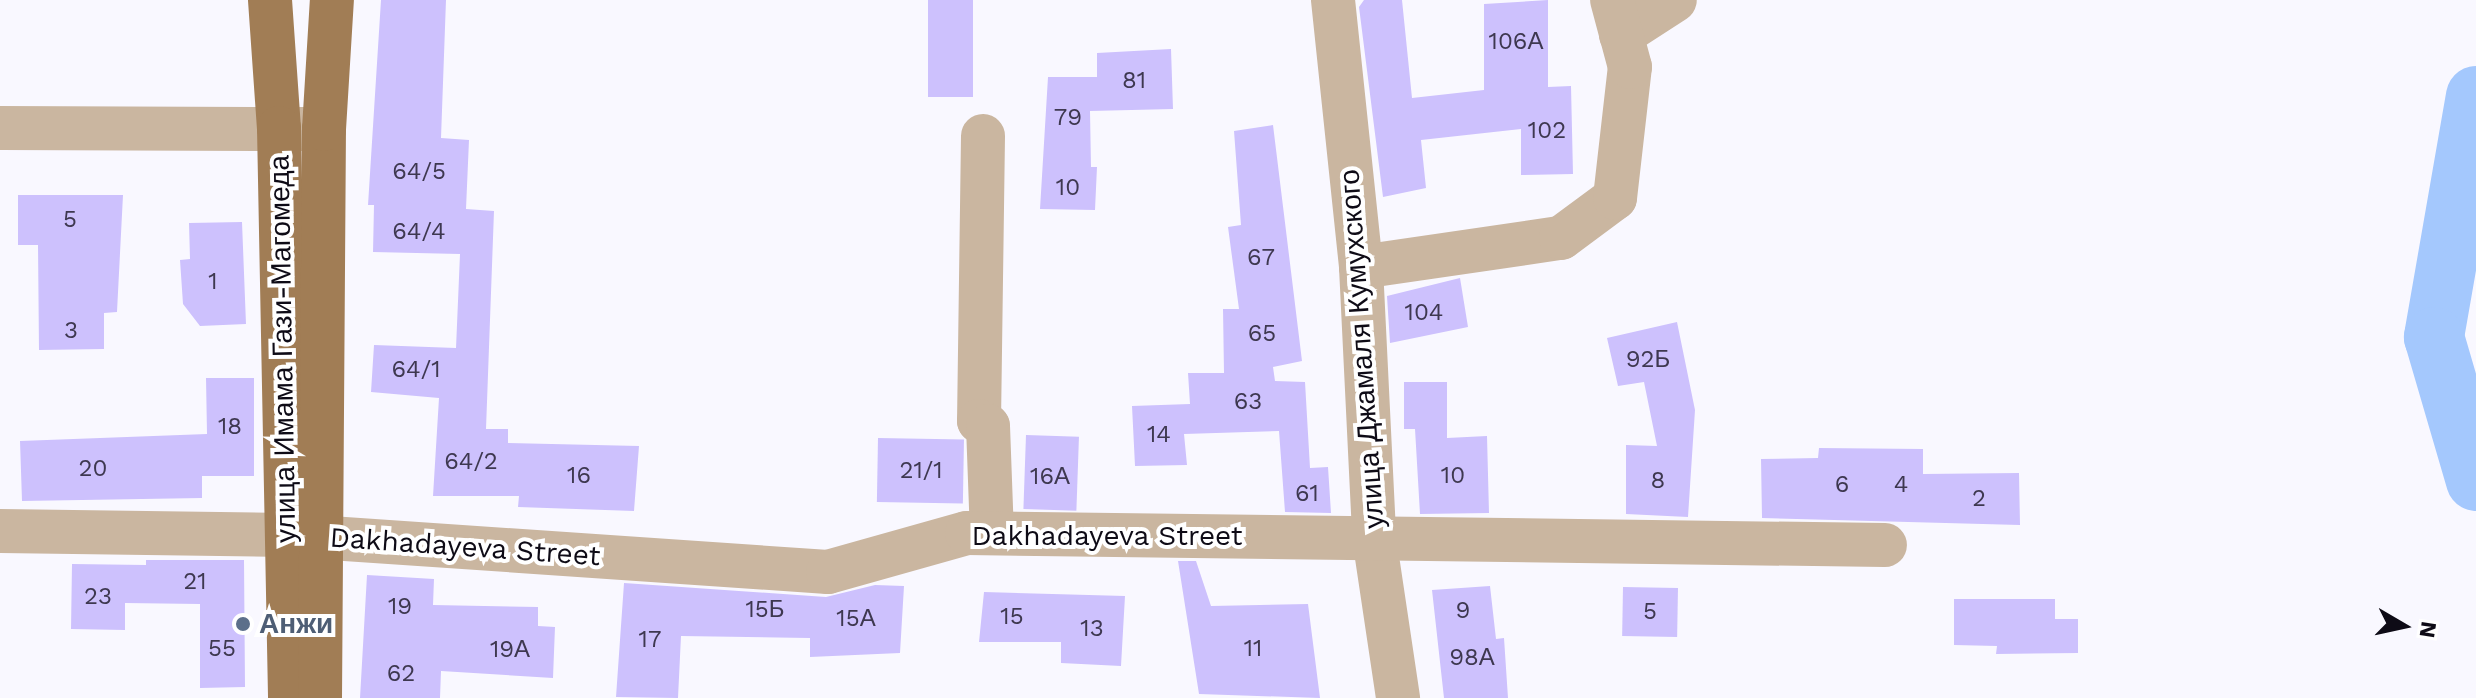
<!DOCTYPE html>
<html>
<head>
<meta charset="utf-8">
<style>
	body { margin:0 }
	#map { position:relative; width:2476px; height:698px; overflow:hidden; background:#f9f8ff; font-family:"Work Sans",sans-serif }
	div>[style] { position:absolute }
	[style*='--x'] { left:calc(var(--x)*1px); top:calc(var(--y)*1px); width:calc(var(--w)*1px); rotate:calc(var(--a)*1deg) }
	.river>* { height:60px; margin:-30px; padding:0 30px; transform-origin:30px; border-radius:30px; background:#a4c8fd }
	.building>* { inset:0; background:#cdc1fd; transform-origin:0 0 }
	.minor>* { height:44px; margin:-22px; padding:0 22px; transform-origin:22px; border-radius:22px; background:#cab6a0 }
	.major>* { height:44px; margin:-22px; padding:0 22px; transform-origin:22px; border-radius:22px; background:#a17d55 }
	.dots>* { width:22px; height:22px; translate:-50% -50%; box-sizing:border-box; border:4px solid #fff; border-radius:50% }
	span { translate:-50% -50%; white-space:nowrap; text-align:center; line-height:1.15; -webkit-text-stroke:8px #fff; paint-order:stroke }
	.number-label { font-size:24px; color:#3e3850 }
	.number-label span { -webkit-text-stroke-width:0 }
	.street-label { font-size:28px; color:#0e0b16 }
	.service-label { font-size:28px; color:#4e5e75; font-weight:700 }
	.left { translate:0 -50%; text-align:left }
	.north { position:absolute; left:2364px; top:586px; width:80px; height:80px; -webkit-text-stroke:6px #fff; paint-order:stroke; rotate:99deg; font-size:22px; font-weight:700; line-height:32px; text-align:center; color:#0e0b16 }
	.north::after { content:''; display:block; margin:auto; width:28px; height:36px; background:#0e0b16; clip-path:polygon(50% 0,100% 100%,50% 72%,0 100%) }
</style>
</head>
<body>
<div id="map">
	<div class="river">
		<div style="--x:2476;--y:96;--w:245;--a:99.9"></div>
		<div style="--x:2434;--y:337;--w:150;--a:73.7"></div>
	</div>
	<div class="building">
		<div style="clip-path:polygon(381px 0,446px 0,441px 138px,469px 140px,466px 209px,494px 211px,486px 429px,508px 429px,508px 443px,639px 446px,634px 511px,518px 507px,519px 496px,433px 496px,439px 398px,371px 392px,374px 345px,456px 348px,460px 254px,373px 252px,374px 205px,368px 205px)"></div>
		<div style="left:928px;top:0;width:45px;height:97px"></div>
		<div style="clip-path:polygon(1364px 0,1402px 0,1412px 98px,1484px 90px,1484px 4px,1548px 0,1548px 87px,1571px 86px,1573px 174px,1521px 175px,1521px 129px,1421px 140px,1426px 188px,1383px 197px,1359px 7px)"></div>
		<div style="clip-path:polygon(1171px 49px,1173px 109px,1090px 111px,1091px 167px,1097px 167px,1095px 210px,1040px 209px,1048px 77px,1097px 77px,1097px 53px)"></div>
		<div style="clip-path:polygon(1273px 125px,1302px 361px,1273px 367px,1275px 381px,1305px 382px,1310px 468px,1328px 467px,1331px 513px,1285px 512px,1279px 431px,1184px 434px,1187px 465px,1135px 466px,1132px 406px,1190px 404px,1188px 373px,1224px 373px,1223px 309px,1239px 309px,1228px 227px,1241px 225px,1234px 131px)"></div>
		<div style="clip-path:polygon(18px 195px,123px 195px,117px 312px,104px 313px,104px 349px,39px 350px,38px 245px,18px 245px)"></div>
		<div style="clip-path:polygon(242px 222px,246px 324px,200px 326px,183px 304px,180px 260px,190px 259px,189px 223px)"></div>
		<div style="clip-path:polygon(1460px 278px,1468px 327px,1390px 343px,1387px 296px)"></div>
		<div style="clip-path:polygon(1677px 322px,1695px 410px,1688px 517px,1626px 514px,1626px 445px,1657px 446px,1644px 382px,1618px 386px,1607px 338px)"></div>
		<div style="clip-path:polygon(206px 378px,254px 378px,254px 476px,202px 476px,202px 498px,22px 501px,20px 441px,207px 434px)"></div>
		<div style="clip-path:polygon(1404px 382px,1447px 382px,1447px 438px,1487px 436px,1489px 513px,1420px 514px,1415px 429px,1404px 429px)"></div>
		<div style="left:1026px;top:435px;width:53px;height:74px;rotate:2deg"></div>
		<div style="left:878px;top:438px;width:86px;height:64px;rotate:1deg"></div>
		<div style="clip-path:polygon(1819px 448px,1923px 449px,1923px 474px,2019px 473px,2020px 525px,1762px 518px,1761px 459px,1818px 458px)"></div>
		<div style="clip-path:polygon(146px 560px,244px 560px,245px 687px,200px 688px,200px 604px,125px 603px,125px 630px,71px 629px,72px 564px,146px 565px)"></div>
		<div style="clip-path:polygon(1178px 561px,1196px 561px,1211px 606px,1308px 604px,1320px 698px,1199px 694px)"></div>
		<div style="clip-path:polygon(367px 575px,434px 579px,433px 605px,538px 607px,538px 626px,555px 627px,553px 678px,441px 671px,440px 698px,360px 698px)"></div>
		<div style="clip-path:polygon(624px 583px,826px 597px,875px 585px,904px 586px,900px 653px,810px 657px,810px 638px,681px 636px,678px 698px,616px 697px)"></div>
		<div style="clip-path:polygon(1490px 586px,1496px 639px,1504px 638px,1508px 698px,1444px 698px,1432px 590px)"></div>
		<div style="left:1623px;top:587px;width:55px;height:49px;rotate:1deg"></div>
		<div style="clip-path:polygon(984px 592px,1125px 596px,1121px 666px,1061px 663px,1061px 642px,979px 642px)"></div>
		<div style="clip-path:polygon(1954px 599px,2055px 599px,2055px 619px,2078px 619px,2078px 653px,1996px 654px,1997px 646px,1954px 645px)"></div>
	</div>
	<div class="minor">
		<div style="--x:1333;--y:0;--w:268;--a:84"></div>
		<div style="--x:1361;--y:267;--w:270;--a:87.2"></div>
		<div style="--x:1374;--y:537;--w:163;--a:81.5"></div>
		<div style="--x:1621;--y:35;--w:64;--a:-32.9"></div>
		<div style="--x:0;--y:128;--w:318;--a:0.2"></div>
		<div style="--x:983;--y:136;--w:285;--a:90.8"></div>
		<div style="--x:979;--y:421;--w:10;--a:29"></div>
		<div style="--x:988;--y:426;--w:107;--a:87.9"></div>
		<div style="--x:1361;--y:267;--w:202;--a:-8.3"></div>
		<div style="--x:1561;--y:238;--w:67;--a:-36.5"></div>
		<div style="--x:1615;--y:198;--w:132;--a:-83.5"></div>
		<div style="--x:1630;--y:67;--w:69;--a:-105"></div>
		<div style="--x:0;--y:531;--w:286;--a:0.8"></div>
		<div style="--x:286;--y:535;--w:543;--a:3.91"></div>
		<div style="--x:828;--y:572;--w:144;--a:-15.7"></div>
		<div style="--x:967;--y:533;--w:918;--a:0.75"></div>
	</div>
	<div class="major">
		<div style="--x:270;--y:0;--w:128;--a:86"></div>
		<div style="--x:279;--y:128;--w:570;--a:88.89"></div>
		<div style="--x:320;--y:698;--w:569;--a:-89.6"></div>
		<div style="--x:324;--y:129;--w:129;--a:-86.5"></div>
	</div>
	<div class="dots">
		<div style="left:243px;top:624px;background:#5c6f8a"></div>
	</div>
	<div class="number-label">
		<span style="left:1516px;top:42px">106А</span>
		<span style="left:1134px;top:81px">81</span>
		<span style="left:1068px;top:118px">79</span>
		<span style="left:1547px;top:131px">102</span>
		<span style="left:419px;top:172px">64/5</span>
		<span style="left:1068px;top:188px">10</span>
		<span style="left:70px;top:220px">5</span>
		<span style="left:419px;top:232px">64/4</span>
		<span style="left:1261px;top:258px">67</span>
		<span style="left:213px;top:282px">1</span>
		<span style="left:1424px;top:313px">104</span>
		<span style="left:71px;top:331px">3</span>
		<span style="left:1262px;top:334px">65</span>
		<span style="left:1648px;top:360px">92Б</span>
		<span style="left:416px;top:370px">64/1</span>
		<span style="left:1248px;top:402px">63</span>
		<span style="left:230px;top:427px">18</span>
		<span style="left:1159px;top:435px">14</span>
		<span style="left:471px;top:462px">64/2</span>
		<span style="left:93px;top:469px">20</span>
		<span style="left:921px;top:471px">21/1</span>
		<span style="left:579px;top:476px">16</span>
		<span style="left:1453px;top:476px">10</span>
		<span style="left:1050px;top:477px">16А</span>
		<span style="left:1658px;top:481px">8</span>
		<span style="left:1842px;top:485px">6</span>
		<span style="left:1901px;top:485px">4</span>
		<span style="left:1307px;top:494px">61</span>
		<span style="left:1979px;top:499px">2</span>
		<span style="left:195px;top:582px">21</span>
		<span style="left:98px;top:597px">23</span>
		<span style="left:400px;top:607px">19</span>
		<span style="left:765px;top:610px">15Б</span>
		<span style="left:1463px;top:611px">9</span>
		<span style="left:1650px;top:612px">5</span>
		<span style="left:1012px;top:617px">15</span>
		<span style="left:856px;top:619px">15А</span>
		<span style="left:1092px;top:629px">13</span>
		<span style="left:650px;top:640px">17</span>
		<span style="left:222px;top:649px">55</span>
		<span style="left:1253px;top:649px">11</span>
		<span style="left:510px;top:650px">19А</span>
		<span style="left:1472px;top:658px">98А</span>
		<span style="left:401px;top:674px">62</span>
	</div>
	<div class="street-label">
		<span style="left:283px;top:349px;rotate:-91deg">улица Имама Гази-Магомеда</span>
		<span style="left:1362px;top:349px;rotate:-94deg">улица Джамаля Кумухского</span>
		<span style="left:1107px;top:536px">Dakhadayeva Street</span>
		<span style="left:465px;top:547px;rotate:4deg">Dakhadayeva Street</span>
	</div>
	<div class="service-label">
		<span class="left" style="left:259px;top:624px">Анжи</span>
	</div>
	<div class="north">N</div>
</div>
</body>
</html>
